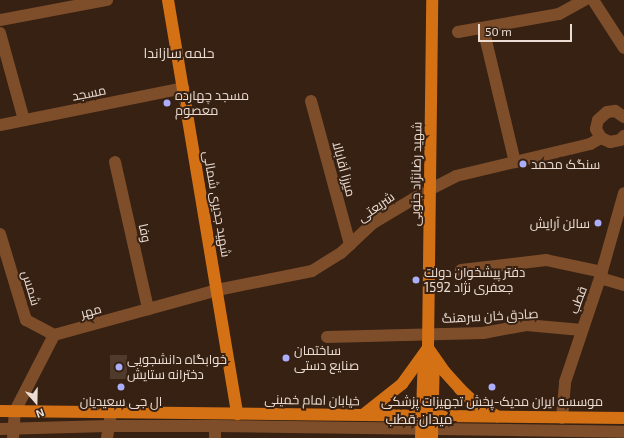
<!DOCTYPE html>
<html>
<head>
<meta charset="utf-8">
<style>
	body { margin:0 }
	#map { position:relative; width:624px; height:438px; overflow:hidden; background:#362113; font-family:"Exo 2",Cairo,sans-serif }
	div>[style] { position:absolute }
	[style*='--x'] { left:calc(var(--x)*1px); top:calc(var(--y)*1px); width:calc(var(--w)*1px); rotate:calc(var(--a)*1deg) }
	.building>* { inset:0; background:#503a2b; transform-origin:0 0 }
	.minor>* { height:12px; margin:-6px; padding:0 6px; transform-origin:6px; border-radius:6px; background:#7e4e2b }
	.major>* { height:12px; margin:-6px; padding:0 6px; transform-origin:6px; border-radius:6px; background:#d57115 }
	.dots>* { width:11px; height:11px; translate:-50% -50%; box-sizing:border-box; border:2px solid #362113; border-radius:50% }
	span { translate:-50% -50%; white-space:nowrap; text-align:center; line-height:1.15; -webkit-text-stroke:4px #362113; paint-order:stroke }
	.street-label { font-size:13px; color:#ebddd4 }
	.poi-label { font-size:13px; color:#ebddd4 }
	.left { translate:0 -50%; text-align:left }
	.right { translate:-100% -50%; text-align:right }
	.neighbourhood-label { font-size:14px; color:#ebddd4 }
	.north { position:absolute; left:16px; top:382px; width:40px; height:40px; -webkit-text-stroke:3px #362113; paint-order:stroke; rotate:160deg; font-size:11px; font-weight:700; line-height:16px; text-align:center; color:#ebddd4 }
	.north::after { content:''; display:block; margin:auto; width:14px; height:18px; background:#ebddd4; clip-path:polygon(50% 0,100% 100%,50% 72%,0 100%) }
	.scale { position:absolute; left:478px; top:24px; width:94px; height:18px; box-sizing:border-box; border:2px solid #ebddd4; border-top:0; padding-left:5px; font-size:12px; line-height:14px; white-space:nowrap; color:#ebddd4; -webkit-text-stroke:3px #362113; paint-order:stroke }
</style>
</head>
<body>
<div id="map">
	<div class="building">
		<div style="left:110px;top:355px;width:17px;height:24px"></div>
	</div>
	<div class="minor">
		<div style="--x:593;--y:0;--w:57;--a:57.1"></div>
		<div style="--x:0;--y:20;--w:109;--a:-10.6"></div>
		<div style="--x:483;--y:28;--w:138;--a:76.6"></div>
		<div style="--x:458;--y:32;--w:103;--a:-10.1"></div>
		<div style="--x:559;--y:14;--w:29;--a:-29"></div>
		<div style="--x:0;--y:33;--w:90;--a:74.6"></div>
		<div style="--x:311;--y:101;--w:149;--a:74.8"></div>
		<div style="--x:624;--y:117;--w:11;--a:-146"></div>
		<div style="--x:615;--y:111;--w:8;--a:173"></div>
		<div style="--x:607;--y:112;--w:12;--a:138"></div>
		<div style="--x:598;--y:120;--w:9;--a:103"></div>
		<div style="--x:596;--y:129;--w:10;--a:61"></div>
		<div style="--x:601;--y:138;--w:10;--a:24"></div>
		<div style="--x:610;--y:142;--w:10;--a:-11"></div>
		<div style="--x:620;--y:140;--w:6;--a:-45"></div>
		<div style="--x:0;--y:125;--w:187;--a:-11.4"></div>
		<div style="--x:115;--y:162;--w:151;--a:77.3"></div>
		<div style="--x:0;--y:234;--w:90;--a:73.2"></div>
		<div style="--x:26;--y:320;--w:32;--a:28"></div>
		<div style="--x:461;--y:270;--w:86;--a:-6.7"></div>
		<div style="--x:546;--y:260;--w:57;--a:12.1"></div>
		<div style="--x:600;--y:278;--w:25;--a:16"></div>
		<div style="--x:327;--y:337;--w:156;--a:-1.5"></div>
		<div style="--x:483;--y:333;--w:44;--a:-10.5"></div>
		<div style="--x:526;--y:325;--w:56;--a:5.1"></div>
		<div style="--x:562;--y:418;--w:36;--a:-85"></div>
		<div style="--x:565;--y:382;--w:110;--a:-71.4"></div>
		<div style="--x:600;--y:278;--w:88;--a:-74.2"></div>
		<div style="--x:0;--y:429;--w:108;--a:-1.6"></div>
		<div style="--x:108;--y:426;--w:107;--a:0"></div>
		<div style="--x:215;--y:426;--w:409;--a:0.8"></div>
		<div style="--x:13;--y:438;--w:27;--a:-86"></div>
		<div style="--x:15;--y:411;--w:85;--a:-62.8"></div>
		<div style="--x:54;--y:335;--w:169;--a:-15.4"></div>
		<div style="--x:217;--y:290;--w:97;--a:-11.3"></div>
		<div style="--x:312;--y:271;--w:34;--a:-32"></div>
		<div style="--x:341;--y:253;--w:44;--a:-43.2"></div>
		<div style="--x:373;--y:223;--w:61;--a:-30.8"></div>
		<div style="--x:425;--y:192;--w:35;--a:-27"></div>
		<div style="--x:456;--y:176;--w:138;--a:-13.4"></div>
		<div style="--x:590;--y:144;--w:13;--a:-29"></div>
		<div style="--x:107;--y:438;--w:19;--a:-81"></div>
		<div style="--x:215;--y:438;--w:12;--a:-90"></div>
	</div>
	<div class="major">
		<div style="--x:168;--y:0;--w:420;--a:80.5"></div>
		<div style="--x:428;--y:348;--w:348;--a:-89.3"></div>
		<div style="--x:428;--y:348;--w:28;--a:55"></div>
		<div style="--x:444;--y:371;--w:24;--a:48"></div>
		<div style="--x:460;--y:389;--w:21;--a:43"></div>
		<div style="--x:475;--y:403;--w:26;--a:31"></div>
		<div style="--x:0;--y:411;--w:624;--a:0.64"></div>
		<div style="--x:363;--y:415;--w:50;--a:-38.5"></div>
		<div style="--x:402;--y:384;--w:44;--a:-54.2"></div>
		<div style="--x:421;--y:438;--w:83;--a:-87.9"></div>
		<div style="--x:432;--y:438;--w:81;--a:-88.6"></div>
	</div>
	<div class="dots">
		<div style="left:167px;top:103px;background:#abaffb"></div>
		<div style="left:523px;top:164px;background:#abaffb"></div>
		<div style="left:598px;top:223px;background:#abaffb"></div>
		<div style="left:416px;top:280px;background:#abaffb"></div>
		<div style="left:286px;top:358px;background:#abaffb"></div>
		<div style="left:119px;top:367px;background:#abaffb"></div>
		<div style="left:121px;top:387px;background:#abaffb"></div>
		<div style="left:492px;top:387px;background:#abaffb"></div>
	</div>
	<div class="street-label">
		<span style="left:89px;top:93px;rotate:-11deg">مسجد</span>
		<span style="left:344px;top:169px;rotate:75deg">میرزا آقابالا</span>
		<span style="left:416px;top:174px;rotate:-89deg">شهید رضانژاد جنوبی</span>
		<span style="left:217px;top:204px;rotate:80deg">شهید جدیری شمالی</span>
		<span style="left:376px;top:207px;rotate:-35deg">شریعتی</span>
		<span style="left:145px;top:233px;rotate:78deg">وفا</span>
		<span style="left:31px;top:288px;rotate:73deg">شمس</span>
		<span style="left:578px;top:300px;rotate:-70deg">قطب</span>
		<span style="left:91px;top:311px;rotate:-15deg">مهر</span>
		<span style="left:490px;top:316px;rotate:-3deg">صادق خان سرهنگ</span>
		<span style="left:312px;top:400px;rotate:1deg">خیابان امام خمینی</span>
	</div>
	<div class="poi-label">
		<span class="left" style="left:175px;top:103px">مسجد چهارده<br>معصوم</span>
		<span class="left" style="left:531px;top:164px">سنگک محمد</span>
		<span class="right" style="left:590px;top:223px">سالن آرایش</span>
		<span class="left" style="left:424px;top:280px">دفتر پیشخوان دولت<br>1592 جعفری نژاد</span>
		<span class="left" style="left:294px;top:358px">ساختمان<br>صنایع دستی</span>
		<span class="left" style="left:127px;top:367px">خوابگاه دانشجویی<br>دخترانه ستایش</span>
		<span style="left:121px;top:401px">ال جی سعیدیان</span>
		<span style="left:492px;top:401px">موسسه ایران مدیک-پخش تجهیزات پزشکی</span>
	</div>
	<div class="neighbourhood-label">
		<span style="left:179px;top:53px">حلمه سازاندا</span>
		<span style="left:419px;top:419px">میدان قطب</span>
	</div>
	<div class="north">N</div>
	<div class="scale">50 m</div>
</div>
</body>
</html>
